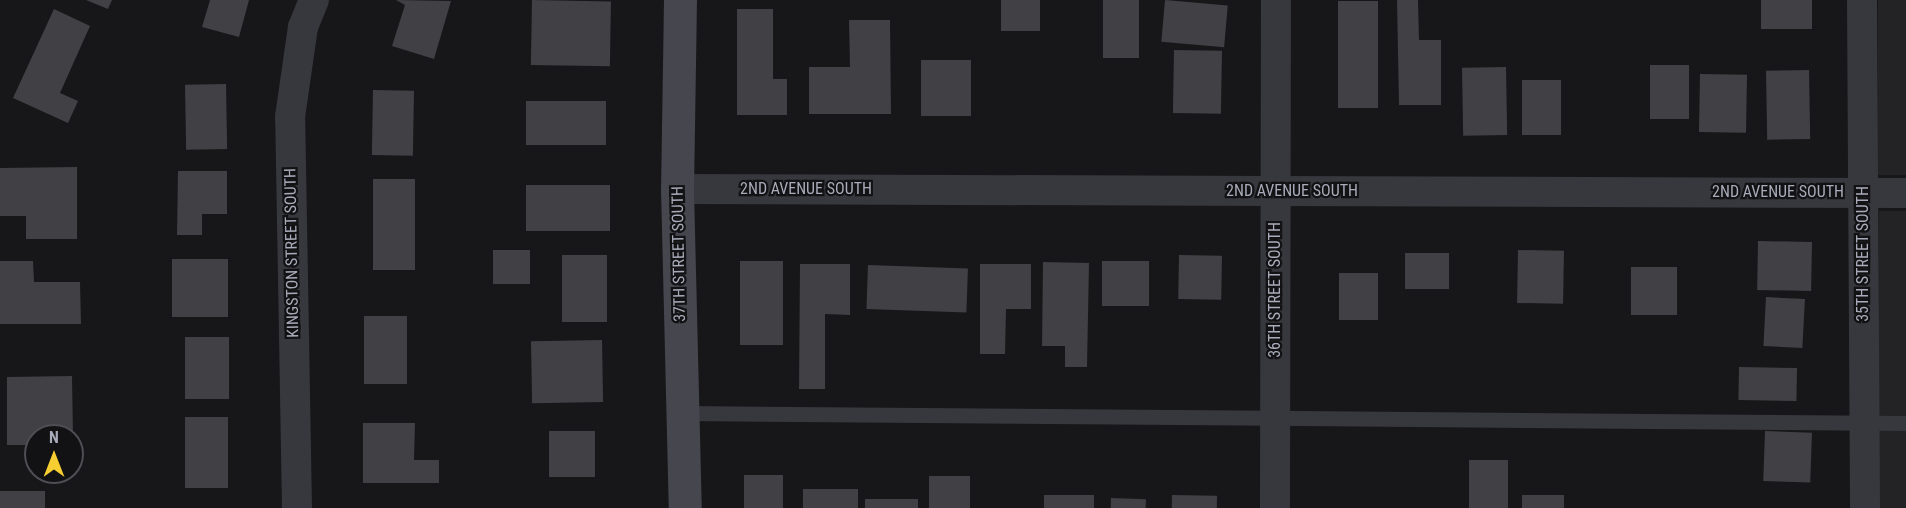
<!DOCTYPE html>
<html>
<head>
<meta charset="utf-8">
<style>
	body { margin:0 }
	#map { position:relative; width:1906px; height:508px; overflow:hidden; background:#171618; font-family:"Roboto Condensed",sans-serif }
	div>[style] { position:absolute }
	[style*='--x'] { left:calc(var(--x)*1px); top:calc(var(--y)*1px); width:calc(var(--w)*1px); rotate:calc(var(--a)*1deg) }
	.built>* { inset:0; background:#232225; transform-origin:0 0 }
	.building>* { inset:0; background:#414045; transform-origin:0 0 }
	.lane>* { height:15px; margin:-7.5px; padding:0 7.5px; transform-origin:7.5px; border-radius:7.5px; background:#37373e }
	.street>* { height:30px; margin:-15px; padding:0 15px; transform-origin:15px; border-radius:15px; background:#37373e }
	.secondary>* { height:33px; margin:-16.5px; padding:0 16.5px; transform-origin:16.5px; border-radius:16.5px; background:#45464e }
	span { translate:-50% -50%; white-space:nowrap; text-align:center; line-height:1.15; -webkit-text-stroke:4.5px #121113; paint-order:stroke }
	.street-label { font-size:16px; color:#a8abb9 }
	.north { position:absolute; left:24px; top:424px; width:60px; height:60px; box-sizing:border-box; background:#121113; border:2px solid #4e4f55; border-radius:50%; rotate:0deg; font-size:16px; font-weight:700; line-height:24px; text-align:center; color:#a8abb9 }
	.north::after { content:''; display:block; margin:auto; width:21px; height:27px; background:#f6ce31; clip-path:polygon(50% 0,100% 100%,50% 72%,0 100%) }
</style>
</head>
<body>
<div id="map">
	<div class="built">
		<div style="left:1878px;top:0;width:28px;height:175px"></div>
		<div style="left:1879px;top:211px;width:27px;height:297px"></div>
	</div>
	<div class="building">
		<div style="clip-path:polygon(86px 0,112px 0,108px 9px)"></div>
		<div style="clip-path:polygon(210px 0,249px 0,239px 37px,202px 27px)"></div>
		<div style="clip-path:polygon(396px 0,451px 1px,434px 59px,392px 46px,405px 5px)"></div>
		<div style="left:532px;top:0;width:79px;height:65px;rotate:1deg"></div>
		<div style="left:1001px;top:0;width:39px;height:31px"></div>
		<div style="left:1103px;top:0;width:36px;height:58px"></div>
		<div style="left:1165px;top:0;width:63px;height:42px;rotate:5deg"></div>
		<div style="clip-path:polygon(1397px 0,1418px 0,1419px 40px,1441px 40px,1441px 105px,1399px 105px)"></div>
		<div style="left:1761px;top:0;width:51px;height:29px"></div>
		<div style="left:1338px;top:1px;width:40px;height:107px"></div>
		<div style="clip-path:polygon(54px 9px,90px 26px,60px 93px,78px 101px,68px 123px,13px 98px)"></div>
		<div style="clip-path:polygon(737px 9px,773px 9px,773px 79px,787px 79px,787px 115px,737px 115px)"></div>
		<div style="clip-path:polygon(849px 20px,890px 20px,891px 114px,809px 114px,809px 67px,850px 67px)"></div>
		<div style="left:1174px;top:50px;width:48px;height:63px;rotate:1deg"></div>
		<div style="left:921px;top:60px;width:50px;height:56px"></div>
		<div style="left:1689px;top:65px;width:54px;height:39px;rotate:90deg"></div>
		<div style="left:1506px;top:67px;width:68px;height:44px;rotate:89deg"></div>
		<div style="left:1809px;top:70px;width:69px;height:43px;rotate:89deg"></div>
		<div style="left:1700px;top:74px;width:47px;height:58px;rotate:1deg"></div>
		<div style="left:1522px;top:80px;width:39px;height:55px"></div>
		<div style="left:226px;top:84px;width:65px;height:41px;rotate:89deg"></div>
		<div style="left:373px;top:90px;width:41px;height:65px;rotate:1deg"></div>
		<div style="left:526px;top:101px;width:80px;height:44px"></div>
		<div style="clip-path:polygon(77px 167px,77px 239px,26px 239px,26px 216px,0 216px,0 168px)"></div>
		<div style="clip-path:polygon(178px 171px,227px 171px,227px 214px,202px 214px,202px 235px,177px 235px)"></div>
		<div style="left:373px;top:179px;width:42px;height:91px"></div>
		<div style="left:526px;top:185px;width:84px;height:46px"></div>
		<div style="left:1758px;top:241px;width:54px;height:49px;rotate:1deg"></div>
		<div style="left:493px;top:250px;width:37px;height:34px"></div>
		<div style="left:1518px;top:250px;width:46px;height:53px;rotate:1deg"></div>
		<div style="left:1405px;top:253px;width:44px;height:36px"></div>
		<div style="left:562px;top:255px;width:45px;height:67px"></div>
		<div style="left:1179px;top:255px;width:43px;height:44px;rotate:1deg"></div>
		<div style="left:172px;top:259px;width:56px;height:58px"></div>
		<div style="clip-path:polygon(0 261px,33px 261px,34px 282px,80px 282px,81px 324px,0 324px)"></div>
		<div style="left:740px;top:261px;width:43px;height:84px"></div>
		<div style="left:1102px;top:261px;width:47px;height:45px"></div>
		<div style="clip-path:polygon(1043px 262px,1089px 263px,1087px 367px,1065px 367px,1065px 346px,1042px 346px)"></div>
		<div style="clip-path:polygon(800px 264px,850px 264px,850px 315px,825px 314px,825px 389px,799px 389px)"></div>
		<div style="clip-path:polygon(980px 264px,1031px 264px,1031px 309px,1006px 309px,1005px 354px,980px 354px)"></div>
		<div style="left:868px;top:265px;width:100px;height:44px;rotate:2deg"></div>
		<div style="left:1631px;top:267px;width:46px;height:48px"></div>
		<div style="left:1339px;top:273px;width:39px;height:47px"></div>
		<div style="left:1766px;top:297px;width:39px;height:49px;rotate:3deg"></div>
		<div style="left:364px;top:316px;width:43px;height:68px"></div>
		<div style="left:185px;top:337px;width:44px;height:62px"></div>
		<div style="left:602px;top:340px;width:62px;height:71px;rotate:89deg"></div>
		<div style="left:1739px;top:367px;width:58px;height:33px;rotate:1deg"></div>
		<div style="clip-path:polygon(72px 376px,73px 436px,36px 436px,36px 445px,7px 445px,7px 377px)"></div>
		<div style="left:185px;top:417px;width:43px;height:71px"></div>
		<div style="clip-path:polygon(363px 423px,415px 423px,414px 460px,439px 460px,439px 483px,363px 483px)"></div>
		<div style="left:549px;top:431px;width:46px;height:46px"></div>
		<div style="left:1765px;top:431px;width:47px;height:50px;rotate:2deg"></div>
		<div style="left:1469px;top:460px;width:39px;height:48px"></div>
		<div style="left:744px;top:475px;width:39px;height:33px"></div>
		<div style="left:929px;top:476px;width:41px;height:32px"></div>
		<div style="left:803px;top:489px;width:55px;height:19px"></div>
		<div style="left:0;top:491px;width:45px;height:17px"></div>
		<div style="left:1044px;top:495px;width:50px;height:13px"></div>
		<div style="left:1172px;top:495px;width:45px;height:13px;rotate:1deg"></div>
		<div style="left:1522px;top:495px;width:42px;height:13px"></div>
		<div style="left:1111px;top:498px;width:35px;height:10px;rotate:2deg"></div>
		<div style="left:918px;top:499px;width:9px;height:53px;rotate:90deg"></div>
	</div>
	<div class="lane">
		<div style="--x:682;--y:413;--w:1224;--a:0.47"></div>
	</div>
	<div class="street">
		<div style="--x:1862;--y:0;--w:508;--a:89.66"></div>
		<div style="--x:677;--y:189;--w:1229;--a:0.19"></div>
		<div style="--x:297;--y:508;--w:391;--a:-91"></div>
		<div style="--x:290;--y:117;--w:91;--a:-81.8"></div>
		<div style="--x:303;--y:27;--w:29;--a:-68"></div>
		<div style="--x:1275;--y:508;--w:508;--a:-89.89"></div>
	</div>
	<div class="secondary">
		<div style="--x:680;--y:0;--w:189;--a:90.9"></div>
		<div style="--x:677;--y:189;--w:319;--a:88.6"></div>
	</div>
	<div class="street-label">
		<span style="left:806px;top:189px">2ND AVENUE SOUTH</span>
		<span style="left:1292px;top:191px">2ND AVENUE SOUTH</span>
		<span style="left:1778px;top:192px">2ND AVENUE SOUTH</span>
		<span style="left:292px;top:253px;rotate:-91deg">KINGSTON STREET SOUTH</span>
		<span style="left:679px;top:254px;rotate:-91deg">37TH STREET SOUTH</span>
		<span style="left:1863px;top:254px;rotate:-90deg">35TH STREET SOUTH</span>
		<span style="left:1275px;top:290px;rotate:-90deg">36TH STREET SOUTH</span>
	</div>
	<div class="north">N</div>
</div>
</body>
</html>
